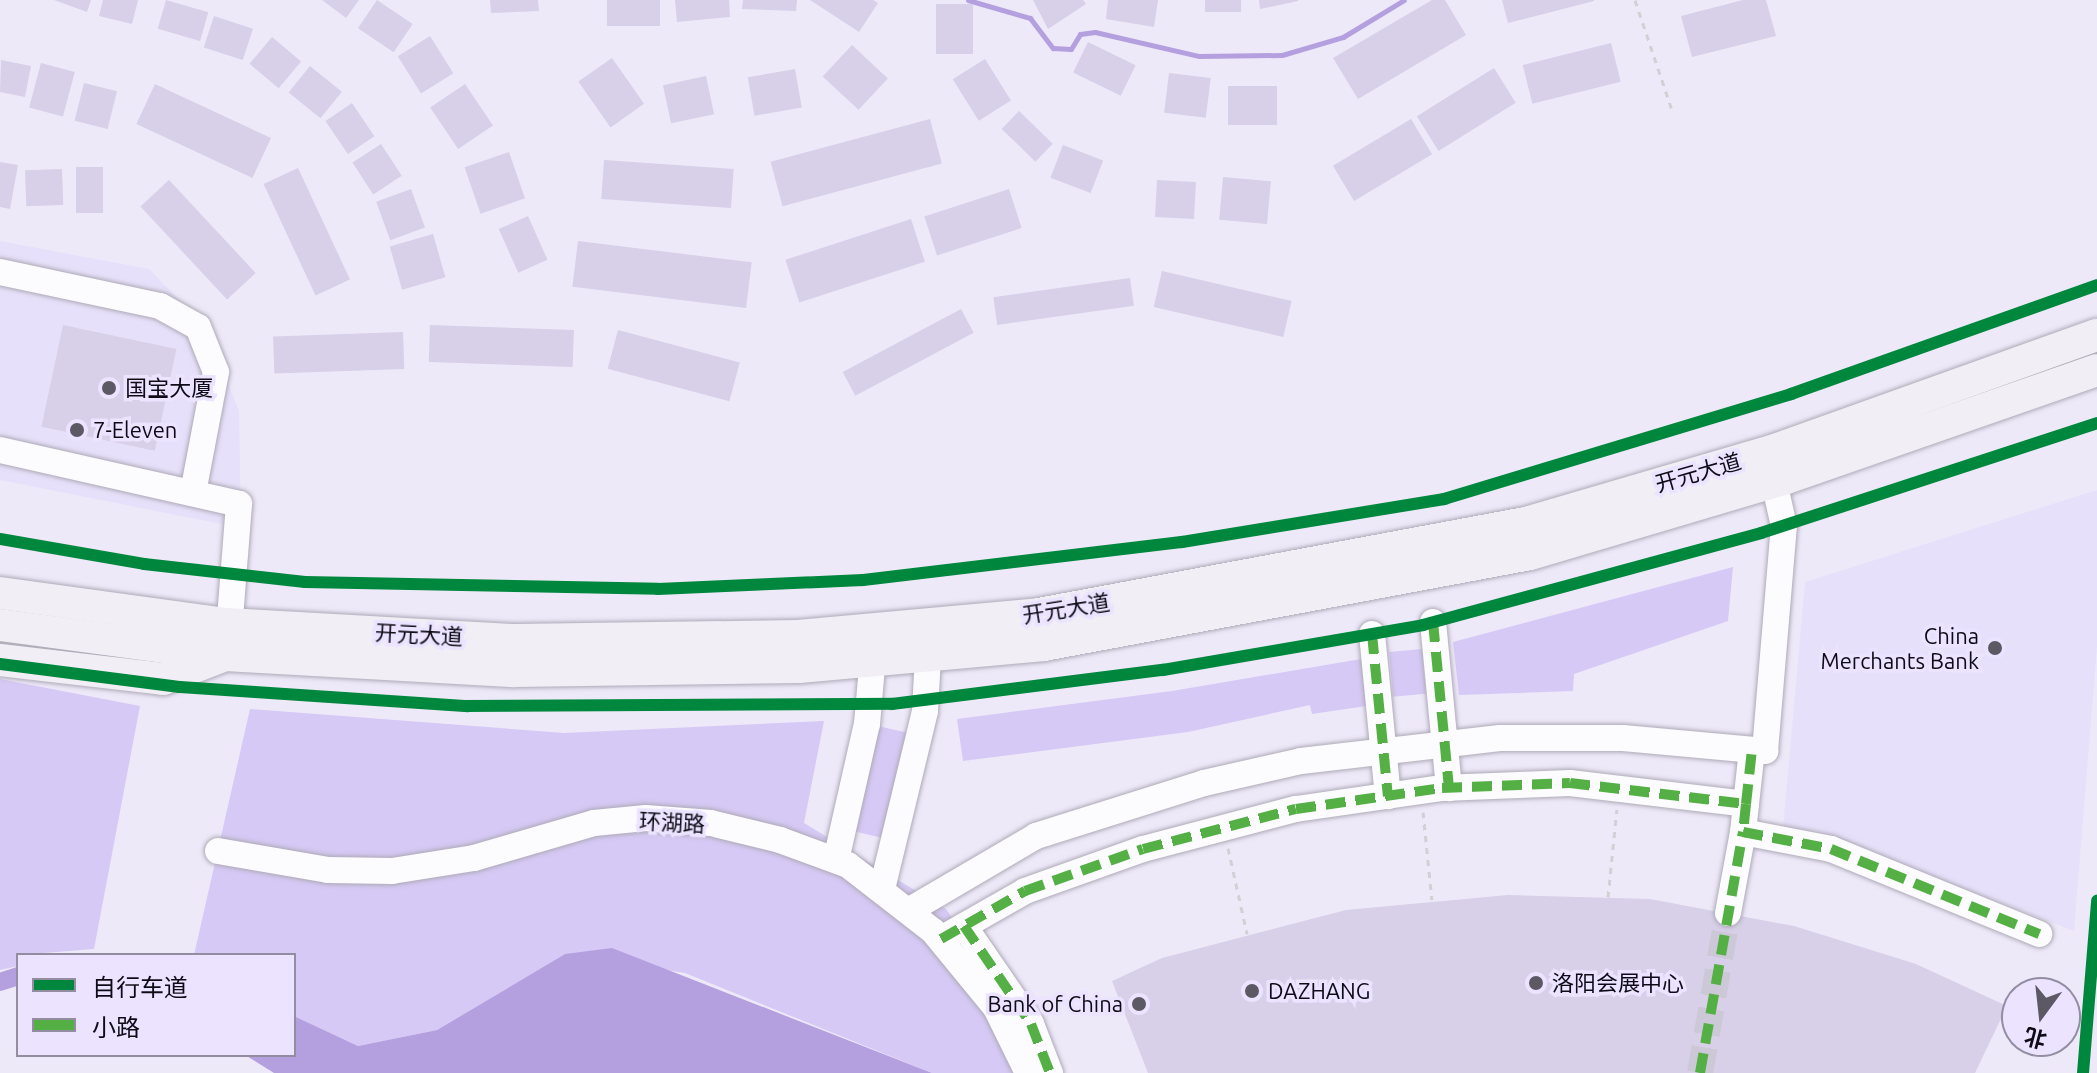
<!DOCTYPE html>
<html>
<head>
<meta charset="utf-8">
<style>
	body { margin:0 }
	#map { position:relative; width:2097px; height:1073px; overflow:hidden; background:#eee9f9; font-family:Ubuntu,"Noto Sans SC",sans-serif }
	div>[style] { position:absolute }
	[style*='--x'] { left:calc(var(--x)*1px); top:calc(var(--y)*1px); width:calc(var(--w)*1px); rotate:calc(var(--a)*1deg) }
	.built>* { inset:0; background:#e7e0fa }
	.green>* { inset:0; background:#d6c9f5; transform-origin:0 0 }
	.water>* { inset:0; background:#b5a0df }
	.stream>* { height:5px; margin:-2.5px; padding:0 2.5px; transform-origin:2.5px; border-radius:2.5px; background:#b5a0df }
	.canal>* { height:18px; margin:-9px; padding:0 9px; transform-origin:9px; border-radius:9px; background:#b5a0df }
	.building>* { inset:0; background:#d7d0e8; transform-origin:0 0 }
	.minor-tunnel>* { height:26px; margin-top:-13px; transform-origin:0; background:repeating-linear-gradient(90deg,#ccc8d7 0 26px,transparent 0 39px) }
	.path>* { height:3px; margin-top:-1.5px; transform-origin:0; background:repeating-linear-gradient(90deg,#d2d0d4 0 6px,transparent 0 12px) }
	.roads { filter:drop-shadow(0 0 2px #aeaab7) drop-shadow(0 0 2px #aeaab7) }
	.minor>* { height:26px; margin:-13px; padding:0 13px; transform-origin:13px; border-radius:13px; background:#fcfcfe }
	.major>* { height:32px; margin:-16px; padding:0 16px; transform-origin:16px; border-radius:16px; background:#f1eef6 }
	.quiet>* { height:10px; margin-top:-5px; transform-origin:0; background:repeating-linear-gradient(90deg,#54b045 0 20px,transparent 0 30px) }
	.cycleway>* { height:12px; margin:-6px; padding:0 6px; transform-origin:6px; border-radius:6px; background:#00873e }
	.dots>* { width:22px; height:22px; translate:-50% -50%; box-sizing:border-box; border:4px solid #ebe3ff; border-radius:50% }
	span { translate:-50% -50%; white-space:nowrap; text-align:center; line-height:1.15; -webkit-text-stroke:7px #ebe3ff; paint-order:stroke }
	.poi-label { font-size:22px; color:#0e0b16 }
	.left { translate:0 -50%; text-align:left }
	.right { translate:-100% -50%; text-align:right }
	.street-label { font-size:22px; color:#0e0b16 }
	.legend { position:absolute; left:16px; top:953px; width:280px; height:104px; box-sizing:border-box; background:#ebe3ff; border:2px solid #938da2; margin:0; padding:10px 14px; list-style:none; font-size:24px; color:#0e0b16 }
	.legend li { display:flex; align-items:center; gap:16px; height:40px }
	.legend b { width:40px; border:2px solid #938da2 }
	.north { position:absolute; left:2001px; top:977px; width:80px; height:80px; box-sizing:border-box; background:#ebe3ff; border:2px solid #938da2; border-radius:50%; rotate:195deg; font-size:22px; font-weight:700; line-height:32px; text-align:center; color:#0e0b16 }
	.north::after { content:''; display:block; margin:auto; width:28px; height:36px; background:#5c5965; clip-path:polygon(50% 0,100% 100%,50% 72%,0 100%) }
</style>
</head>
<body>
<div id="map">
	<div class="built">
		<div style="clip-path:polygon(0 241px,149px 269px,205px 326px,239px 411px,241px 528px,0 480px)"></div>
		<div style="clip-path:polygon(2097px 490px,2097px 647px,2074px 931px,1833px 839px,1783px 828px,1805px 582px)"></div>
	</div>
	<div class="green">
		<div style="clip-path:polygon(1733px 567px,1728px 621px,1574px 674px,1573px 691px,1459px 695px,1453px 642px)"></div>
		<div style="left:1422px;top:649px;width:45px;height:33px;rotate:85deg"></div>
		<div style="clip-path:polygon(1361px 659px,1366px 706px,1312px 714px,1310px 705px,1188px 732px,963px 761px,957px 719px,1172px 691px)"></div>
		<div style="clip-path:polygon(0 679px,140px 706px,94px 949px,18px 955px,18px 966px,0 970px)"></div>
		<div style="clip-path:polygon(250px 709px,564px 733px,824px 721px,804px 823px,946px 909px,1027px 1028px,1044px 1073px,932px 1073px,685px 973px,565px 954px,437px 1030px,358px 1046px,294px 1016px,294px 955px,194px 955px)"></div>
		<div style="left:878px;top:726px;width:31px;height:108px;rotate:13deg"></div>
	</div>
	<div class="water">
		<div style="clip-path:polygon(612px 948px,932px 1073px,274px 1073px,245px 1055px,294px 1055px,294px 1016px,358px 1046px,437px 1030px,565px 954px)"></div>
	</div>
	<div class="stream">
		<div style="--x:968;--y:0;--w:65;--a:16.2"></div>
		<div style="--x:1030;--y:18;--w:38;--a:53"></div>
		<div style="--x:1053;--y:48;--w:18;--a:3"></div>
		<div style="--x:1071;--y:49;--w:17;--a:-59"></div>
		<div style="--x:1080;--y:34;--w:15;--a:-8"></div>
		<div style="--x:1095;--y:32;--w:107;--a:13"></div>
		<div style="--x:1199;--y:56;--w:83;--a:-0.7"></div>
		<div style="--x:1282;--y:55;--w:64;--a:-16.4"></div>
		<div style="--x:1343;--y:37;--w:71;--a:-31.2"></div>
	</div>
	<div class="canal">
		<div style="--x:0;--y:982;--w:19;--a:-18"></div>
	</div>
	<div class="building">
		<div style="clip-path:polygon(54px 0,91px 0,87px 12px)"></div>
		<div style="clip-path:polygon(103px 0,138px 0,132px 24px,99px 16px)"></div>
		<div style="left:166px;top:0;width:44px;height:30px;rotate:16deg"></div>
		<div style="clip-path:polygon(322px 0,359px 0,346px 18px)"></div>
		<div style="left:377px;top:0;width:43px;height:34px;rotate:34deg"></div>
		<div style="clip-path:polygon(490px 0,538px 0,539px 11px,491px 13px)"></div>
		<div style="left:607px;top:0;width:53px;height:26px"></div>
		<div style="clip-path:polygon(675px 0,729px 0,730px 17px,677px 22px)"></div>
		<div style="clip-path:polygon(743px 0,797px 0,796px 11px,742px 9px)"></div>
		<div style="clip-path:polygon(810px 0,873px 0,878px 3px,859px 32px)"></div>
		<div style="clip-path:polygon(1033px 0,1083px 0,1086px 4px,1048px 29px)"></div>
		<div style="clip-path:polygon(1108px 0,1158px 0,1154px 27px,1106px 19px)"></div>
		<div style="left:1205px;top:0;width:36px;height:12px"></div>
		<div style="clip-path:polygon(1259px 0,1298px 0,1298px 1px,1260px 9px)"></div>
		<div style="clip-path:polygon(1432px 0,1445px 0,1466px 35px,1358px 99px,1333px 58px)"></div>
		<div style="clip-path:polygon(1502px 0,1594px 0,1594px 1px,1508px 23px)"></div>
		<div style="clip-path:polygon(1743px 0,1766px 0,1776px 36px,1692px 57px,1681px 16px)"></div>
		<div style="left:936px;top:4px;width:37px;height:50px"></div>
		<div style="left:214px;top:16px;width:41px;height:33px;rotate:18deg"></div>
		<div style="left:430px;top:36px;width:44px;height:38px;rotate:58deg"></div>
		<div style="left:272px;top:37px;width:38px;height:35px;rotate:40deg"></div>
		<div style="left:1088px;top:42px;width:53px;height:34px;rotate:26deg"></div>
		<div style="left:1611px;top:43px;width:40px;height:91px;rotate:76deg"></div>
		<div style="left:852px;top:45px;width:49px;height:43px;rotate:43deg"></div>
		<div style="left:612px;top:58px;width:56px;height:41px;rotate:55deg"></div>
		<div style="left:985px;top:59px;width:49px;height:38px;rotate:58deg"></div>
		<div style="clip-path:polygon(1px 60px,31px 66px,25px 97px,0 92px)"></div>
		<div style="left:41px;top:63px;width:35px;height:46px;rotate:15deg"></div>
		<div style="left:310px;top:66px;width:41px;height:34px;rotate:39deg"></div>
		<div style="left:1494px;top:68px;width:41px;height:91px;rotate:58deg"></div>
		<div style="left:795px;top:69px;width:39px;height:48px;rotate:80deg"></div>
		<div style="left:1169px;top:73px;width:42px;height:40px;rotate:7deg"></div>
		<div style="left:706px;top:76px;width:39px;height:44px;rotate:78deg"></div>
		<div style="left:84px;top:83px;width:34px;height:39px;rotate:14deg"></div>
		<div style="left:155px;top:84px;width:128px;height:44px;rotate:25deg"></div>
		<div style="left:465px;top:84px;width:50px;height:42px;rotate:56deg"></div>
		<div style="left:1228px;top:86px;width:49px;height:39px"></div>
		<div style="left:352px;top:103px;width:40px;height:32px;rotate:56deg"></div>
		<div style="left:1019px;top:111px;width:47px;height:25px;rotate:44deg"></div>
		<div style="left:930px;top:119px;width:46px;height:165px;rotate:75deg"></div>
		<div style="left:1411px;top:119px;width:41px;height:91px;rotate:59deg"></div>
		<div style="left:381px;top:144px;width:38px;height:34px;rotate:57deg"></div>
		<div style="left:1063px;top:145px;width:43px;height:35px;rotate:21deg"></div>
		<div style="left:509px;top:152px;width:49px;height:47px;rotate:71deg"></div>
		<div style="left:604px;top:160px;width:130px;height:39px;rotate:4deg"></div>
		<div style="clip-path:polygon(0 162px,18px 165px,10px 209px,0 207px)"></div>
		<div style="left:76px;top:167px;width:27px;height:46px"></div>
		<div style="left:298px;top:168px;width:123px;height:38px;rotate:65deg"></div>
		<div style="left:62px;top:169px;width:36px;height:37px;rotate:88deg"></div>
		<div style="left:1223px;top:177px;width:48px;height:43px;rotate:5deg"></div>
		<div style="left:169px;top:180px;width:127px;height:39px;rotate:47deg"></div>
		<div style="left:1157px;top:180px;width:39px;height:37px;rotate:3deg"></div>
		<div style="left:411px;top:189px;width:41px;height:37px;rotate:70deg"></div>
		<div style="left:1009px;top:189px;width:41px;height:89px;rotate:72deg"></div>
		<div style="left:528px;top:216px;width:48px;height:32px;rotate:66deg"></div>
		<div style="left:911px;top:219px;width:45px;height:132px;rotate:72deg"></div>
		<div style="left:433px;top:234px;width:45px;height:45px;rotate:74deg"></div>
		<div style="left:578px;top:241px;width:175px;height:46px;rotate:7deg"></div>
		<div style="left:1162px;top:271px;width:133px;height:37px;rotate:13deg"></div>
		<div style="left:1130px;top:278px;width:28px;height:138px;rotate:82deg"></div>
		<div style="left:961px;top:309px;width:27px;height:134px;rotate:62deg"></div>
		<div style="left:63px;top:325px;width:116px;height:104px;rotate:12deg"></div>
		<div style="left:430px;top:325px;width:144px;height:37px;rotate:2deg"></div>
		<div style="left:618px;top:330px;width:126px;height:40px;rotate:15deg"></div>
		<div style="left:403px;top:332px;width:37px;height:130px;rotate:88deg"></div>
		<div style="clip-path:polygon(1508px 895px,1650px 899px,1794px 926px,1916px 964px,2007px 1006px,1975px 1073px,1148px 1073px,1112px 981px,1162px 958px,1346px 910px)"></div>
	</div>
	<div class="minor-tunnel">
		<div style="--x:1700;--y:1073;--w:162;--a:-80.1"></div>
	</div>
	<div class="path">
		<div style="--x:1635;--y:0;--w:116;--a:71.4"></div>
		<div style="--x:1423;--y:812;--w:88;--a:84.2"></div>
		<div style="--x:1228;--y:848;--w:88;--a:77.5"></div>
		<div style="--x:1608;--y:897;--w:88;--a:-84.2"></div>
	</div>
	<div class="roads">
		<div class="minor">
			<div style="--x:0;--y:272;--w:164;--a:12"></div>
			<div style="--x:160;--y:306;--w:43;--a:28.9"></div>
			<div style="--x:198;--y:327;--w:48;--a:68.2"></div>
			<div style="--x:216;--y:372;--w:123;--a:100.8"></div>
			<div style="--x:0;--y:450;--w:245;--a:12.7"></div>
			<div style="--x:239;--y:504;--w:139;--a:94.5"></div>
			<div style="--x:1433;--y:622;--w:167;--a:84.5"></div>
			<div style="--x:1372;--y:634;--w:163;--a:84.4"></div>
			<div style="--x:1746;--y:804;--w:54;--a:-83.7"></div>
			<div style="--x:218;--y:851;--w:112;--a:9.8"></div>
			<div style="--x:328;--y:870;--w:64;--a:0.9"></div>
			<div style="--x:392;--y:871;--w:83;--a:-9"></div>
			<div style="--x:474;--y:858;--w:125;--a:-16.3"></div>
			<div style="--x:594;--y:823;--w:52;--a:-5.5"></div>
			<div style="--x:646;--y:818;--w:65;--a:4.4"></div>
			<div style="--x:711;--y:823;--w:71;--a:13.8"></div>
			<div style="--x:780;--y:840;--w:72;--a:20.2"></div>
			<div style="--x:848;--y:865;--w:108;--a:37.8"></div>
			<div style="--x:933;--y:931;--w:99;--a:50.7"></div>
			<div style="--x:996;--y:1008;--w:72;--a:63.8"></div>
			<div style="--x:836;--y:860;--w:139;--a:-77.2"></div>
			<div style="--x:867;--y:724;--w:80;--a:-85"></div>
			<div style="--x:882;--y:889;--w:183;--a:-76.4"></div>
			<div style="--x:925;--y:711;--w:73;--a:-86.9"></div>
			<div style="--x:910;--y:910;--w:146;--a:-30.4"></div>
			<div style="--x:1036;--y:836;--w:176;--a:-17.5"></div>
			<div style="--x:1204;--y:783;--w:99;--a:-12.8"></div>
			<div style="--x:1301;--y:761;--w:200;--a:-6.6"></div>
			<div style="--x:1500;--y:738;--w:123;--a:0"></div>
			<div style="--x:1623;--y:738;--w:143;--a:5.2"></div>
			<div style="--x:1765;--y:751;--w:226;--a:-85.2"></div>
			<div style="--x:1784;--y:526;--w:45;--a:-102.8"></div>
			<div style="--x:1728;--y:913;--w:82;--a:-79.5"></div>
			<div style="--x:964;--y:926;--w:119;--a:55.6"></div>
			<div style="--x:1031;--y:1024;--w:53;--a:68.8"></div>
			<div style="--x:941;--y:939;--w:97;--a:-29.7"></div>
			<div style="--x:1025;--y:891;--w:125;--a:-19.6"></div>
			<div style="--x:1143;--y:849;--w:158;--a:-14.7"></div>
			<div style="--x:1296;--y:809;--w:148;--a:-8.2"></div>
			<div style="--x:1442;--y:788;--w:128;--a:-2.2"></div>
			<div style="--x:1570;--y:783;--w:177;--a:6.8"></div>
			<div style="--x:1746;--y:804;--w:28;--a:96"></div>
			<div style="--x:1743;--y:832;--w:90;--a:10.9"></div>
			<div style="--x:1831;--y:849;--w:225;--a:22.2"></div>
		</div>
		<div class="major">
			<div style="--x:0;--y:593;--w:229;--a:7.8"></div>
			<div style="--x:227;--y:624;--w:289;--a:3.2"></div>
			<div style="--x:516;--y:640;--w:282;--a:-0.8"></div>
			<div style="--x:798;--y:636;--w:242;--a:-5.2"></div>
			<div style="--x:1039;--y:614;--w:491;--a:-10.6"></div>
			<div style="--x:1522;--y:524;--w:264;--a:-16.3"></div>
			<div style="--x:1775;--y:450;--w:342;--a:-19.7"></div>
			<div style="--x:0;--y:625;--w:227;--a:7.6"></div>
			<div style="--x:225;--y:655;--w:290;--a:3.2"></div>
			<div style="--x:515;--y:671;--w:284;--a:-0.8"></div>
			<div style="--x:799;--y:667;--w:246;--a:-5.1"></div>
			<div style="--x:1044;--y:645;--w:494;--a:-10.6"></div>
			<div style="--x:1530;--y:554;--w:265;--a:-16.5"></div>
			<div style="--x:1784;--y:479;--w:331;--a:-19.2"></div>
			<div style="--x:0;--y:660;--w:164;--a:6.6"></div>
			<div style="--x:163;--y:679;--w:61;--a:-21.1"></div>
		</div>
	</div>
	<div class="quiet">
		<div style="--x:1433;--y:622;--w:167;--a:84.5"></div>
		<div style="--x:1372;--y:634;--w:163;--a:84.4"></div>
		<div style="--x:1746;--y:804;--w:54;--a:-83.7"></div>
		<div style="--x:964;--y:926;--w:119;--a:55.6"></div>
		<div style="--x:1031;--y:1024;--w:53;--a:68.8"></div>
		<div style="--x:941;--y:939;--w:97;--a:-29.7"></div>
		<div style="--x:1025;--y:891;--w:125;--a:-19.6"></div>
		<div style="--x:1143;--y:849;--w:158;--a:-14.7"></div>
		<div style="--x:1296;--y:809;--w:148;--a:-8.2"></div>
		<div style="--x:1442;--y:788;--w:128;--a:-2.2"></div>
		<div style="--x:1570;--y:783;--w:177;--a:6.8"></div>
		<div style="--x:1746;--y:804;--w:28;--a:96"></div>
		<div style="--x:1743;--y:832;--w:90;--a:10.9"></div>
		<div style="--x:1831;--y:849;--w:225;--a:22.2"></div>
		<div style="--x:1700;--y:1073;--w:245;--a:-79.9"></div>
	</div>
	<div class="cycleway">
		<div style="--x:0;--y:539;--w:146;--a:9.8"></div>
		<div style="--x:144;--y:564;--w:162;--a:6.4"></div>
		<div style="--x:305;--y:582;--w:353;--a:1.1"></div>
		<div style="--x:658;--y:589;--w:205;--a:-2.5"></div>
		<div style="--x:863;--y:580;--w:321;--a:-6.8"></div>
		<div style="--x:1182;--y:542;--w:266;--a:-9.3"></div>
		<div style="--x:1444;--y:499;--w:363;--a:-16.8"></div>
		<div style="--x:1791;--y:394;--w:325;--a:-19.6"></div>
		<div style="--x:0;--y:664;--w:181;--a:7.3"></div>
		<div style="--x:180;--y:687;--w:289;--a:3.8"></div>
		<div style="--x:468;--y:706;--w:424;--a:-0.3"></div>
		<div style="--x:892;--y:704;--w:273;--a:-7.2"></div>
		<div style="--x:1163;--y:670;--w:264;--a:-9.8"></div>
		<div style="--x:1423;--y:625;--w:350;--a:-15.2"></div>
		<div style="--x:1761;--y:533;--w:354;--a:-18.1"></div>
		<div style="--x:2083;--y:1073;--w:173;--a:-85.3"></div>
	</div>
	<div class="dots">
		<div style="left:109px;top:388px;background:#5c5965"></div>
		<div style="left:77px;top:430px;background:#5c5965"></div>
		<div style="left:1995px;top:648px;background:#5c5965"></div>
		<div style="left:1536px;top:983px;background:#5c5965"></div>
		<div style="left:1252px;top:991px;background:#5c5965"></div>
		<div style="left:1139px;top:1004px;background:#5c5965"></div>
	</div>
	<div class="poi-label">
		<span class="left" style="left:125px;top:388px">国宝大厦</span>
		<span class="left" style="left:93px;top:430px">7-Eleven</span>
		<span class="right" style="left:1979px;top:648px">China<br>Merchants Bank</span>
		<span class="left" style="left:1552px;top:983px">洛阳会展中心</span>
		<span class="left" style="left:1268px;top:991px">DAZHANG</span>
		<span class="right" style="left:1123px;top:1004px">Bank of China</span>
	</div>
	<div class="street-label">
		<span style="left:1698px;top:472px;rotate:-16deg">开元大道</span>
		<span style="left:1066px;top:608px;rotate:-9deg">开元大道</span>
		<span style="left:419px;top:634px;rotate:3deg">开元大道</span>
		<span style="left:672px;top:822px;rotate:3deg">环湖路</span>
	</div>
	<ul class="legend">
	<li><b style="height:10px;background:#00873e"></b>自行车道</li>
	<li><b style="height:10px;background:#54b045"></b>小路</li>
	</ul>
	<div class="north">北</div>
</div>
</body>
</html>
